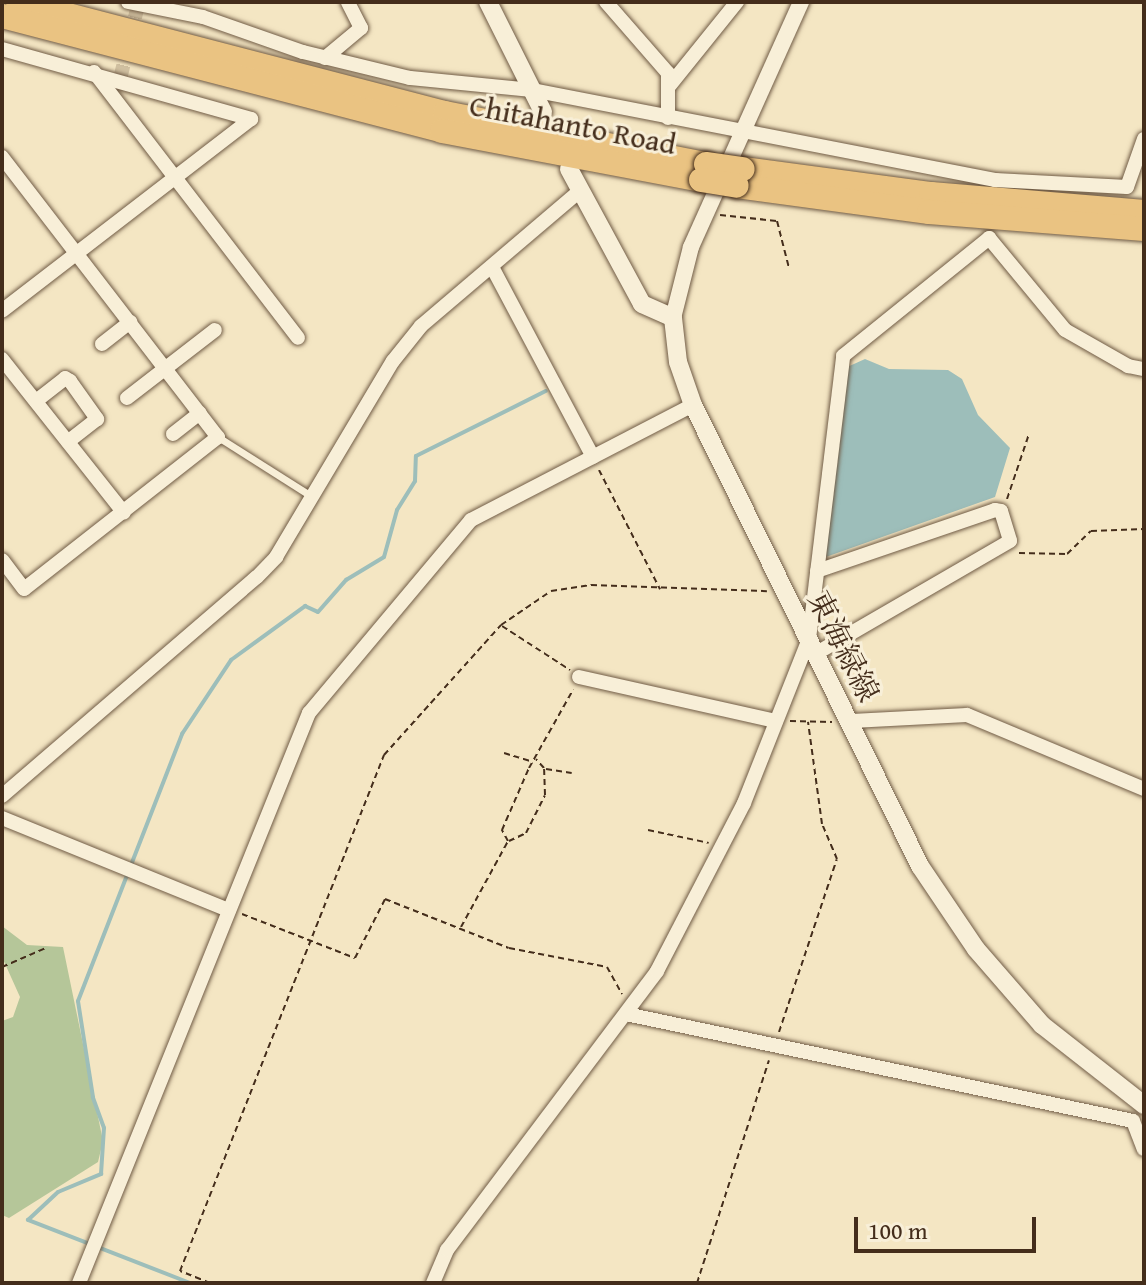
<!DOCTYPE html>
<html>
<head>
<meta charset="utf-8">
<style>
	body { margin:0 }
	#map { position:relative; width:1146px; height:1285px; overflow:hidden; background:#f4e6c3; font-family:"Gentium Book Plus","Noto Serif JP",serif }
	div>[style] { position:absolute }
	[style*='--x'] { left:calc(var(--x)*1px); top:calc(var(--y)*1px); width:calc(var(--w)*1px); rotate:calc(var(--a)*1deg) }
	.green>* { inset:0; background:#b5c699 }
	.water>* { inset:0; background:#9dbeba }
	.stream>* { height:4px; margin:-2px; padding:0 2px; transform-origin:2px; border-radius:2px; background:#9dbeba }
	.minor-tunnel>* { height:14px; margin-top:-7px; transform-origin:0; background:repeating-linear-gradient(90deg,#d1c1a1 0 14px,transparent 0 21px) }
	.path>* { height:2px; margin-top:-1px; transform-origin:0; background:repeating-linear-gradient(90deg,#442d1b 0 6px,transparent 0 10px) }
	.roads { filter:drop-shadow(0 0 2px #705b45) drop-shadow(0 0 2px #705b45) }
	.service>* { height:7px; margin:-3.5px; padding:0 3.5px; transform-origin:3.5px; border-radius:3.5px; background:#f8efd8 }
	.minor>* { height:14px; margin:-7px; padding:0 7px; transform-origin:7px; border-radius:7px; background:#f8efd8 }
	.tertiary>* { height:16px; margin:-8px; padding:0 8px; transform-origin:8px; border-radius:8px; background:#f8efd8 }
	.secondary>* { height:18px; margin:-9px; padding:0 9px; transform-origin:9px; border-radius:9px; background:#f8efd8 }
	.motorway>* { height:24px; margin:-12px; padding:0 12px; transform-origin:12px; border-radius:12px; background:#eac382 }
	.bridges { filter:drop-shadow(0 0 2px #442d1b) drop-shadow(0 0 2px #442d1b) }
	.motorway-bridge>* { height:24px; margin:-12px; padding:0 12px; transform-origin:12px; border-radius:12px; background:#eac382 }
	span { translate:-50% -50%; white-space:nowrap; text-align:center; line-height:1.15; -webkit-text-stroke:6px #f8efd8; paint-order:stroke }
	.street-label { font-size:30px; color:#442d1b }
	.frame { position:absolute; inset:0; border:4px solid #442d1b; pointer-events:none }
	.scale { position:absolute; left:854px; top:1217px; width:182px; height:36px; box-sizing:border-box; border:4px solid #442d1b; border-top:0; padding-left:10px; font-size:24px; line-height:28px; white-space:nowrap; color:#442d1b; -webkit-text-stroke:6px #f8efd8; paint-order:stroke }
</style>
</head>
<body>
<div id="map">
	<div class="green">
		<div style="clip-path:polygon(2px 926px,27px 945px,63px 947px,103px 1141px,98px 1162px,9px 1218px,2px 1215px,2px 1021px,13px 1017px,20px 997px,2px 957px)"></div>
	</div>
	<div class="water">
		<div style="clip-path:polygon(865px 359px,889px 369px,948px 370px,962px 379px,978px 415px,1010px 448px,995px 497px,823px 558px,845px 368px)"></div>
	</div>
	<div class="stream">
		<div style="--x:190;--y:1283;--w:174;--a:-158.7"></div>
		<div style="--x:28;--y:1220;--w:41;--a:-43"></div>
		<div style="--x:58;--y:1192;--w:47;--a:-22.7"></div>
		<div style="--x:101;--y:1174;--w:46;--a:-86.3"></div>
		<div style="--x:104;--y:1128;--w:33;--a:-110"></div>
		<div style="--x:93;--y:1097;--w:97;--a:-98.9"></div>
		<div style="--x:78;--y:1001;--w:287;--a:-68.7"></div>
		<div style="--x:182;--y:734;--w:89;--a:-56.5"></div>
		<div style="--x:231;--y:660;--w:92;--a:-36.1"></div>
		<div style="--x:305;--y:606;--w:14;--a:25"></div>
		<div style="--x:318;--y:612;--w:43;--a:-48.8"></div>
		<div style="--x:346;--y:580;--w:44;--a:-31.2"></div>
		<div style="--x:384;--y:557;--w:49;--a:-74.5"></div>
		<div style="--x:397;--y:510;--w:34;--a:-58"></div>
		<div style="--x:415;--y:481;--w:25;--a:-88"></div>
		<div style="--x:416;--y:456;--w:145;--a:-26.6"></div>
	</div>
	<div class="minor-tunnel">
		<div style="--x:120;--y:79;--w:76;--a:-76.3"></div>
	</div>
	<div class="path">
		<div style="--x:720;--y:215;--w:57;--a:6"></div>
		<div style="--x:777;--y:221;--w:49;--a:75.7"></div>
		<div style="--x:599;--y:470;--w:134;--a:62.9"></div>
		<div style="--x:1007;--y:499;--w:69;--a:-71.3"></div>
		<div style="--x:1019;--y:553;--w:48;--a:1.2"></div>
		<div style="--x:1067;--y:554;--w:33;--a:-44"></div>
		<div style="--x:1091;--y:531;--w:53;--a:-2.2"></div>
		<div style="--x:502;--y:626;--w:81;--a:32.9"></div>
		<div style="--x:790;--y:721;--w:42;--a:1.4"></div>
		<div style="--x:504;--y:753;--w:30;--a:17"></div>
		<div style="--x:546;--y:769;--w:26;--a:9"></div>
		<div style="--x:648;--y:830;--w:62;--a:12"></div>
		<div style="--x:509;--y:841;--w:19;--a:-25"></div>
		<div style="--x:526;--y:833;--w:42;--a:-63.4"></div>
		<div style="--x:545;--y:795;--w:27;--a:-92"></div>
		<div style="--x:544;--y:768;--w:12;--a:-132"></div>
		<div style="--x:242;--y:914;--w:121;--a:21.3"></div>
		<div style="--x:355;--y:958;--w:66;--a:-63"></div>
		<div style="--x:385;--y:899;--w:133;--a:21.6"></div>
		<div style="--x:509;--y:948;--w:100;--a:11"></div>
		<div style="--x:607;--y:967;--w:31;--a:61"></div>
		<div style="--x:461;--y:927;--w:98;--a:-61.3"></div>
		<div style="--x:508;--y:841;--w:13;--a:-119"></div>
		<div style="--x:502;--y:830;--w:68;--a:-66.5"></div>
		<div style="--x:529;--y:768;--w:90;--a:-60.6"></div>
		<div style="--x:2;--y:967;--w:48;--a:-23.4"></div>
		<div style="--x:779;--y:1032;--w:182;--a:-71.5"></div>
		<div style="--x:837;--y:859;--w:38;--a:-113"></div>
		<div style="--x:822;--y:824;--w:103;--a:-97.8"></div>
		<div style="--x:210;--y:1283;--w:32;--a:-158"></div>
		<div style="--x:180;--y:1271;--w:555;--a:-68.43"></div>
		<div style="--x:384;--y:755;--w:175;--a:-48"></div>
		<div style="--x:501;--y:625;--w:60;--a:-34.2"></div>
		<div style="--x:551;--y:591;--w:40;--a:-8.5"></div>
		<div style="--x:591;--y:585;--w:176;--a:2"></div>
		<div style="--x:697;--y:1283;--w:234;--a:-72.1"></div>
	</div>
	<div class="roads">
		<div class="service">
			<div style="--x:218;--y:437;--w:110;--a:32.4"></div>
		</div>
		<div class="minor">
			<div style="--x:128;--y:2;--w:76;--a:11.3"></div>
			<div style="--x:203;--y:17;--w:106;--a:19.3"></div>
			<div style="--x:303;--y:52;--w:110;--a:13.7"></div>
			<div style="--x:410;--y:78;--w:123;--a:5.6"></div>
			<div style="--x:532;--y:90;--w:472;--a:11"></div>
			<div style="--x:995;--y:180;--w:132;--a:3"></div>
			<div style="--x:1127;--y:187;--w:51;--a:-70.5"></div>
			<div style="--x:606;--y:2;--w:94;--a:48.9"></div>
			<div style="--x:668;--y:73;--w:45;--a:90"></div>
			<div style="--x:2;--y:49;--w:259;--a:15.7"></div>
			<div style="--x:251;--y:119;--w:314;--a:142.4"></div>
			<div style="--x:325;--y:58;--w:47;--a:-39.8"></div>
			<div style="--x:361;--y:28;--w:29;--a:-117"></div>
			<div style="--x:94;--y:72;--w:335;--a:52.5"></div>
			<div style="--x:670;--y:85;--w:107;--a:-51.1"></div>
			<div style="--x:2;--y:157;--w:354;--a:52.4"></div>
			<div style="--x:218;--y:437;--w:246;--a:141.9"></div>
			<div style="--x:24;--y:589;--w:36;--a:-127"></div>
			<div style="--x:492;--y:267;--w:215;--a:62"></div>
			<div style="--x:102;--y:344;--w:36;--a:-38"></div>
			<div style="--x:2;--y:359;--w:196;--a:51.6"></div>
			<div style="--x:127;--y:398;--w:111;--a:-37.7"></div>
			<div style="--x:36;--y:401;--w:37;--a:-38"></div>
			<div style="--x:65;--y:378;--w:6;--a:31"></div>
			<div style="--x:70;--y:381;--w:47;--a:54.6"></div>
			<div style="--x:97;--y:419;--w:37;--a:142"></div>
			<div style="--x:173;--y:434;--w:34;--a:-38"></div>
			<div style="--x:817;--y:571;--w:188;--a:-18.9"></div>
			<div style="--x:995;--y:510;--w:6;--a:9"></div>
			<div style="--x:1001;--y:511;--w:31;--a:73"></div>
			<div style="--x:1010;--y:541;--w:223;--a:149.9"></div>
			<div style="--x:579;--y:677;--w:202;--a:12.6"></div>
			<div style="--x:852;--y:721;--w:115;--a:-3"></div>
			<div style="--x:967;--y:715;--w:192;--a:22.7"></div>
			<div style="--x:2;--y:796;--w:336;--a:-40.7"></div>
			<div style="--x:257;--y:577;--w:28;--a:-46"></div>
			<div style="--x:276;--y:557;--w:228;--a:-59.2"></div>
			<div style="--x:393;--y:361;--w:45;--a:-51.3"></div>
			<div style="--x:421;--y:326;--w:210;--a:-40.4"></div>
			<div style="--x:2;--y:818;--w:245;--a:22.1"></div>
			<div style="--x:626;--y:1014;--w:518;--a:11.92"></div>
			<div style="--x:1133;--y:1121;--w:30;--a:69"></div>
			<div style="--x:79;--y:1283;--w:615;--a:-68.03"></div>
			<div style="--x:309;--y:713;--w:252;--a:-50"></div>
			<div style="--x:471;--y:520;--w:250;--a:-27.4"></div>
			<div style="--x:433;--y:1283;--w:36;--a:-67"></div>
			<div style="--x:447;--y:1250;--w:349;--a:-53"></div>
			<div style="--x:657;--y:971;--w:189;--a:-62.6"></div>
			<div style="--x:744;--y:803;--w:176;--a:-68.4"></div>
			<div style="--x:809;--y:639;--w:285;--a:-83.1"></div>
			<div style="--x:843;--y:356;--w:188;--a:-38.9"></div>
			<div style="--x:989;--y:238;--w:119;--a:50.4"></div>
			<div style="--x:1065;--y:330;--w:73;--a:29.7"></div>
			<div style="--x:1128;--y:366;--w:16;--a:11"></div>
		</div>
		<div class="tertiary">
			<div style="--x:673;--y:318;--w:73;--a:-75.8"></div>
			<div style="--x:691;--y:247;--w:269;--a:-65.8"></div>
		</div>
		<div class="secondary">
			<div style="--x:488;--y:2;--w:123;--a:63.4"></div>
			<div style="--x:569;--y:169;--w:153;--a:61.6"></div>
			<div style="--x:642;--y:304;--w:34;--a:24"></div>
			<div style="--x:673;--y:318;--w:44;--a:83.5"></div>
			<div style="--x:678;--y:362;--w:46;--a:70.8"></div>
			<div style="--x:693;--y:405;--w:514;--a:63.78"></div>
			<div style="--x:920;--y:866;--w:100;--a:56"></div>
			<div style="--x:976;--y:949;--w:101;--a:49"></div>
			<div style="--x:1042;--y:1025;--w:130;--a:38.1"></div>
		</div>
		<div class="motorway">
			<div style="--x:18;--y:2;--w:441;--a:14.6"></div>
			<div style="--x:445;--y:113;--w:266;--a:11.1"></div>
			<div style="--x:2;--y:16;--w:455;--a:14.6"></div>
			<div style="--x:442;--y:131;--w:264;--a:10.7"></div>
			<div style="--x:743;--y:169;--w:190;--a:7.6"></div>
			<div style="--x:931;--y:194;--w:214;--a:4.8"></div>
			<div style="--x:737;--y:186;--w:194;--a:7.7"></div>
			<div style="--x:929;--y:212;--w:216;--a:4.5"></div>
		</div>
	</div>
	<div class="bridges">
		<div class="motorway-bridge">
			<div style="--x:706;--y:164;--w:37;--a:8"></div>
			<div style="--x:701;--y:180;--w:36;--a:9"></div>
		</div>
	</div>
	<div class="street-label">
		<span style="left:573px;top:124px;rotate:11deg">Chitahanto Road</span>
		<span style="left:844px;top:646px;rotate:63deg">東海緑線</span>
	</div>
	<div class="frame"></div>
	<div class="scale">100 m</div>
</div>
</body>
</html>
